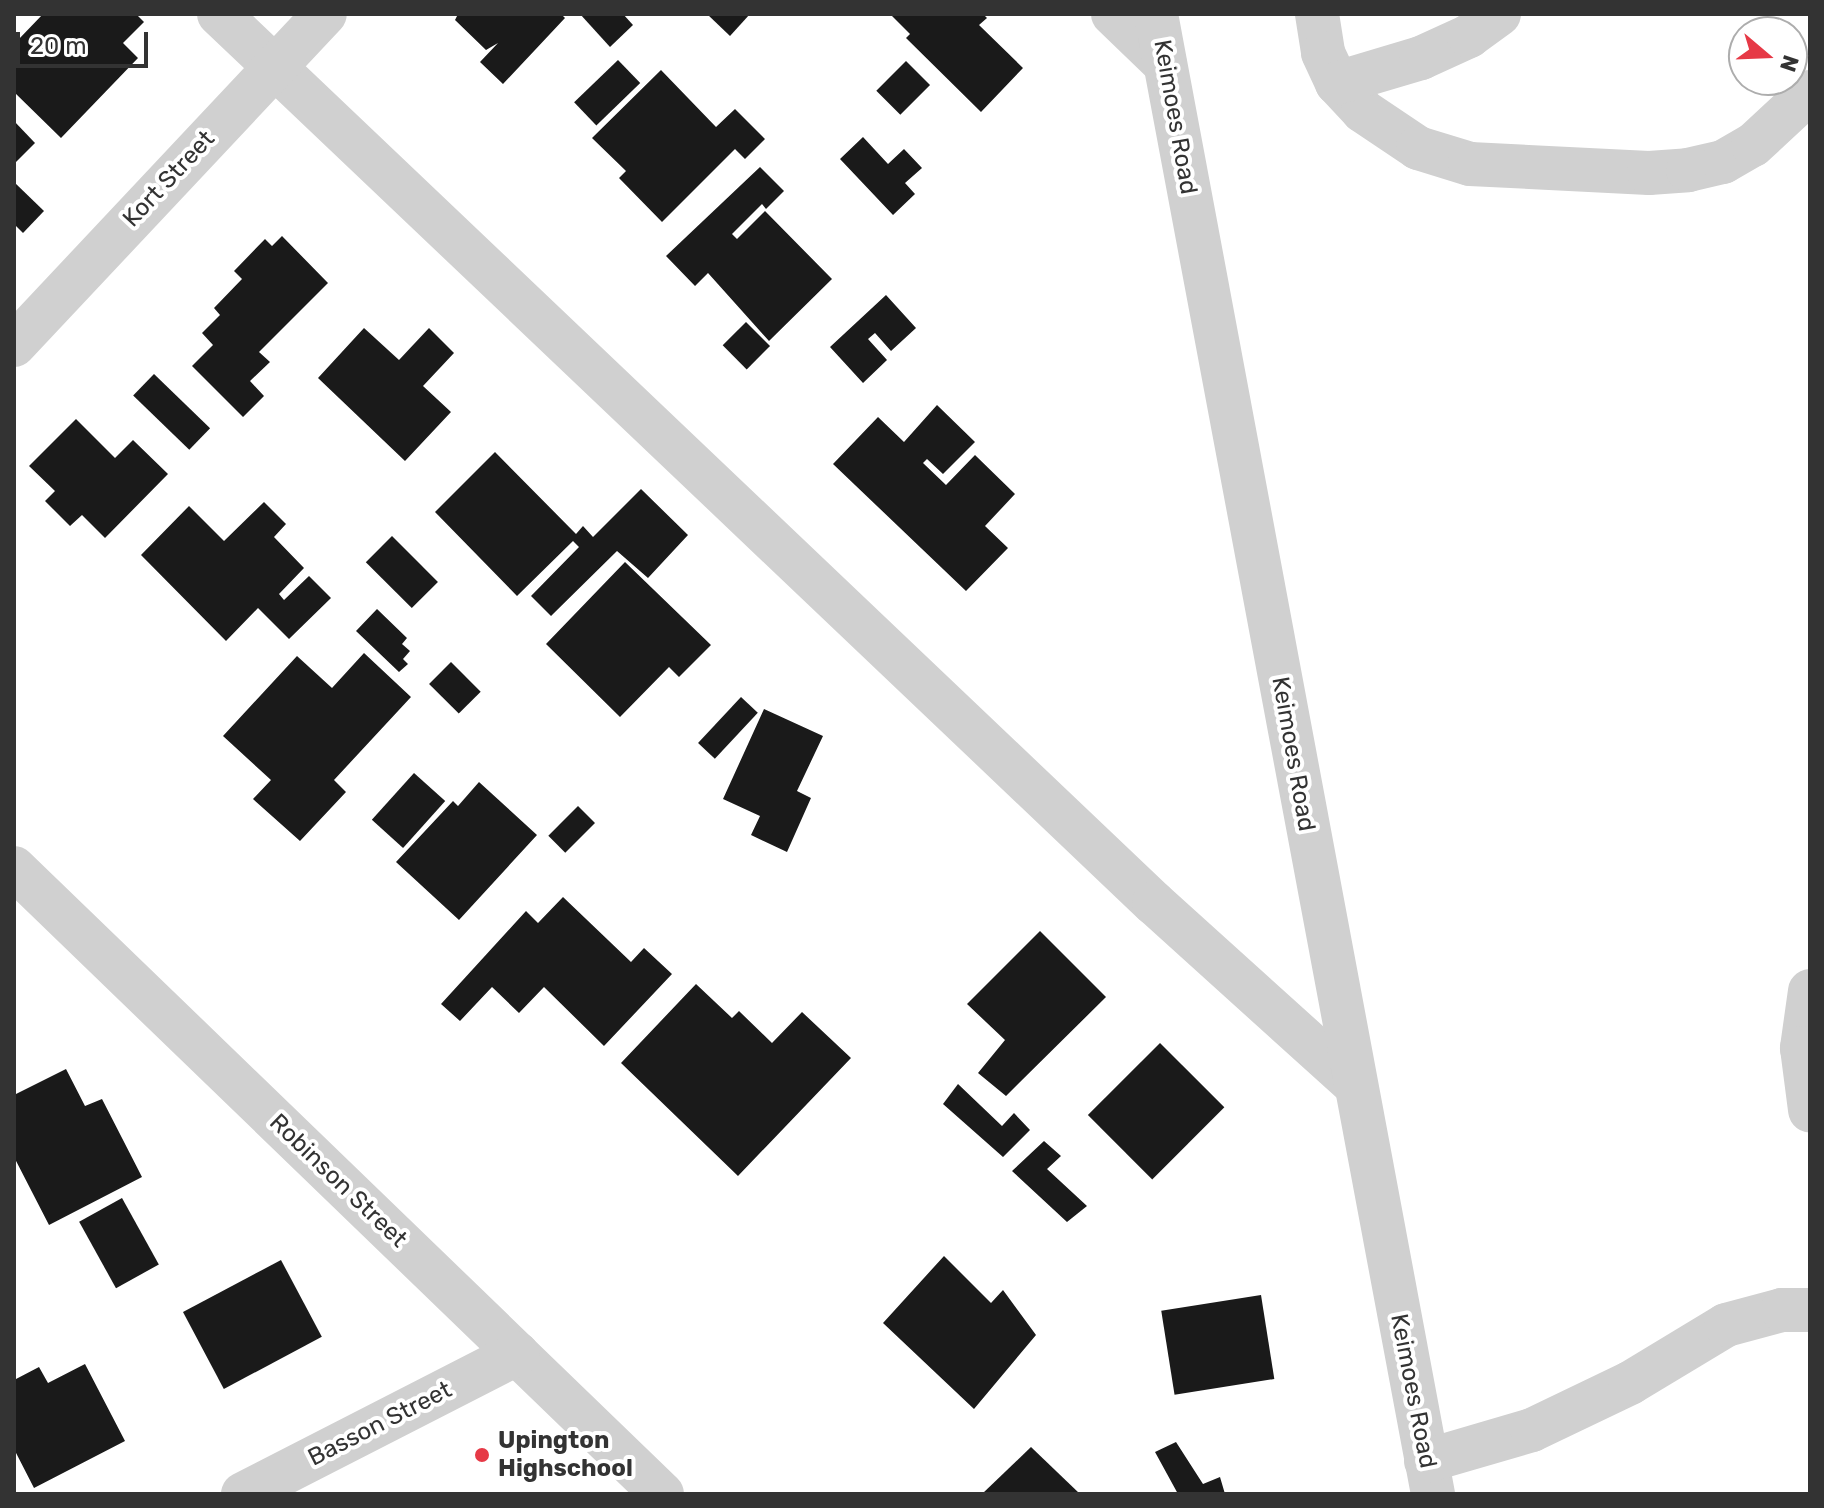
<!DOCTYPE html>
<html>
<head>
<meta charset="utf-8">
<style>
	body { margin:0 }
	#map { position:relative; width:1824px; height:1508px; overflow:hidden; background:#fff; font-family:Rubik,sans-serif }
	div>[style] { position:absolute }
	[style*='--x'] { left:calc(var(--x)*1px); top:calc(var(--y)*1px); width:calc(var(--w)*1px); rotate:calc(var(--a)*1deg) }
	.building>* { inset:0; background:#1a1a1a; transform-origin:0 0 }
	.minor>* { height:44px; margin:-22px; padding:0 22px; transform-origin:22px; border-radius:22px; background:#d0d0d0 }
	.dots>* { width:22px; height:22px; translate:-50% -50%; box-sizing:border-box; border:4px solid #fff; border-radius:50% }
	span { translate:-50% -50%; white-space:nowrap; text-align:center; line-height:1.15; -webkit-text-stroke:8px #fff; paint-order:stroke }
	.street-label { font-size:24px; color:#333 }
	.poi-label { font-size:24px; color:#333; font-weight:700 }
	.left { translate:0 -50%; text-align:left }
	.frame { position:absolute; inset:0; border:16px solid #333; pointer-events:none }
	.north { position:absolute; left:1728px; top:16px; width:80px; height:80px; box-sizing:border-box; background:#fff; border:2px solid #adadad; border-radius:50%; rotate:109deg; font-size:22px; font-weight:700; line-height:32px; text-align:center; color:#333 }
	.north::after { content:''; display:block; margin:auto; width:28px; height:36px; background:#e63946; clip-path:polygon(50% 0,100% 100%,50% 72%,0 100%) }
	.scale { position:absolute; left:16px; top:32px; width:132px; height:36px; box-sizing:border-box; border:4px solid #333; border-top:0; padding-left:10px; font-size:24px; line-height:28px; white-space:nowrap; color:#333; -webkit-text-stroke:6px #fff; paint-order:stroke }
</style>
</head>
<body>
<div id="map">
	<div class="building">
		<div style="clip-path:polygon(43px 14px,136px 14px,144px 22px,123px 43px,138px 58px,61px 138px,14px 92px,14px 36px,18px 40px)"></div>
		<div style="clip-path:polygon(458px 14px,561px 14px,565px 18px,503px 84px,480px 62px,498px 43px,486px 50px,455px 20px)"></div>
		<div style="clip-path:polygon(580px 14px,623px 14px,633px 25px,610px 47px)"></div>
		<div style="clip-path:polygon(707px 14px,750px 14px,730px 36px)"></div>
		<div style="clip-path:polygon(890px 14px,983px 14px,987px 18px,979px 25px,1023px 68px,981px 112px,906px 38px,910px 34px)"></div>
		<div style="left:618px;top:60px;width:32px;height:61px;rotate:46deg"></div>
		<div style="left:906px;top:61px;width:34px;height:42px;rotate:45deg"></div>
		<div style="clip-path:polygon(661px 70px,716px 127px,735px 109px,765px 139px,745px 159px,735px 149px,662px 222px,619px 178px,626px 171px,592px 138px)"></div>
		<div style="clip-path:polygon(14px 121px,35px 143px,14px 164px)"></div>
		<div style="clip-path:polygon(863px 137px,888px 164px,904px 149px,922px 168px,905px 183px,915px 194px,893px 215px,840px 159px)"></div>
		<div style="clip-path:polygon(760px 167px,784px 191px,766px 209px,762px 204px,732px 234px,737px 239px,765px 211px,832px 279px,769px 341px,708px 273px,695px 286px,666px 256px)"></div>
		<div style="clip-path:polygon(14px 182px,44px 211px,23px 233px,14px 224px)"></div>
		<div style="clip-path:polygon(282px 236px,328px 283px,259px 352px,270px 362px,250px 381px,264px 396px,243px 417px,192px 366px,213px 345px,202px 333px,220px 315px,214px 308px,242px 279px,234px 271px,265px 239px,272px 246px)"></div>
		<div style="clip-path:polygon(886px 295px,916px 328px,891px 351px,875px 333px,868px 339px,887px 360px,863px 383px,830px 347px)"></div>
		<div style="left:746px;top:322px;width:34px;height:33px;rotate:45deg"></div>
		<div style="clip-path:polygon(364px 328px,399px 360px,429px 328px,454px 353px,423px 386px,451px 412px,405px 461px,318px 378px)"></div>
		<div style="left:154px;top:374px;width:78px;height:30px;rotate:44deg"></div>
		<div style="clip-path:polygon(937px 405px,975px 442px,943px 474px,927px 459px,923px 463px,946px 485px,975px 455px,1015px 494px,985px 526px,1008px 548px,966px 591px,833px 464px,878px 417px,904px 442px)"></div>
		<div style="clip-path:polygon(76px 419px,115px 458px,133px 440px,168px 474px,105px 538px,82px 515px,70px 526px,45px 501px,55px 491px,29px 466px)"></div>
		<div style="clip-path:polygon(495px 452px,576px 534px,583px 526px,593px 537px,641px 489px,688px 535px,648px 578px,617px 551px,551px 616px,531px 596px,579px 547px,573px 541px,517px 596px,435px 512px)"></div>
		<div style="clip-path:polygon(264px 502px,286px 524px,274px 537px,304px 568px,279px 594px,284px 600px,309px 576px,331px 598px,289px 639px,258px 608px,226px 641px,141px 555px,189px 506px,224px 541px)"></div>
		<div style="left:392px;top:536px;width:65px;height:37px;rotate:45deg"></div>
		<div style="clip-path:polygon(625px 562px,711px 645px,679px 677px,669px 667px,620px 717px,546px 644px)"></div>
		<div style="clip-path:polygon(377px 609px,407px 638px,402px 644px,410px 651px,403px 659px,408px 664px,399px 672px,356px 631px)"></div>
		<div style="clip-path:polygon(364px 653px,411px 697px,334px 780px,346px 792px,300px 841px,253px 799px,271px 780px,223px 736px,297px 656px,332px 688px)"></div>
		<div style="left:451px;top:662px;width:42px;height:31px;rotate:45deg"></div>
		<div style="left:741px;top:697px;width:23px;height:63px;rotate:43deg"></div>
		<div style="clip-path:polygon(764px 709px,823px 736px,797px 791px,811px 798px,787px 852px,751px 835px,760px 816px,723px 799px)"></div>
		<div style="left:414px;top:773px;width:42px;height:63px;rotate:42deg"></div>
		<div style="clip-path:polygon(479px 782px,537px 835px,459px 920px,396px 862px,453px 801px,458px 806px)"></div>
		<div style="left:578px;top:806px;width:24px;height:42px;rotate:45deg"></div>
		<div style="clip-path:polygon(563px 897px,631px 962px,644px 948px,672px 974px,604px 1046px,544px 987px,519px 1013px,492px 987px,460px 1021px,441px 1004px,526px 911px,538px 923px)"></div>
		<div style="clip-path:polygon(1040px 931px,1106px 997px,1006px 1096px,978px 1073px,1005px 1040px,967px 1004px)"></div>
		<div style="clip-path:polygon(696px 984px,732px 1018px,739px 1011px,772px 1043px,802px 1012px,851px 1058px,738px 1176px,621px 1063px)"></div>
		<div style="left:1160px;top:1043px;width:91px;height:102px;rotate:45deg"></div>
		<div style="clip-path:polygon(66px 1069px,85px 1106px,102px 1099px,142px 1177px,49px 1225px,14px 1157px,14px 1095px)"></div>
		<div style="clip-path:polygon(958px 1084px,1002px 1126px,1014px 1113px,1030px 1130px,1003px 1157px,943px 1104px)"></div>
		<div style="clip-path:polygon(1044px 1141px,1061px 1156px,1047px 1169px,1087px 1206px,1067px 1222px,1012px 1171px)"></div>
		<div style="left:122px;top:1198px;width:76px;height:49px;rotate:61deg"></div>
		<div style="clip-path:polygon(944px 1256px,991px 1303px,1003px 1290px,1036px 1335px,974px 1409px,883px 1323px)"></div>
		<div style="left:281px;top:1260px;width:87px;height:111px;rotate:62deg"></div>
		<div style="left:1261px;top:1295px;width:85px;height:101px;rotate:81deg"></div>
		<div style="clip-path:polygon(85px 1364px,125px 1441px,34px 1488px,14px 1449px,14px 1374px,16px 1379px,39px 1367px,48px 1383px)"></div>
		<div style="clip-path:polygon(1176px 1442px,1203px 1484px,1220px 1477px,1225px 1494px,1178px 1494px,1155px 1452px)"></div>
		<div style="clip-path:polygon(1031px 1447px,1080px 1494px,982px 1494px)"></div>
	</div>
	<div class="minor">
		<div style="--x:219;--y:14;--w:1290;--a:43.56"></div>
		<div style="--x:1154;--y:903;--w:270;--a:42.1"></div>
		<div style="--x:1113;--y:14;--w:72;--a:43.9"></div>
		<div style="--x:1156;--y:14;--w:1506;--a:79.4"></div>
		<div style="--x:1317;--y:14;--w:39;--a:81"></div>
		<div style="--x:1323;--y:53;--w:33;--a:65"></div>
		<div style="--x:1337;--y:83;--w:38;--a:47"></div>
		<div style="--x:1363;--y:111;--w:66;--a:33.9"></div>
		<div style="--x:1418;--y:148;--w:54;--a:17.1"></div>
		<div style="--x:1470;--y:164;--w:179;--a:2.9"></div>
		<div style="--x:1649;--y:173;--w:39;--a:-4"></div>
		<div style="--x:1688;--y:170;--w:36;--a:-13"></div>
		<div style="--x:1723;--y:162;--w:34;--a:-30"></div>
		<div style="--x:1753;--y:145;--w:78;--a:-42.9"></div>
		<div style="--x:1337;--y:83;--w:88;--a:-16.6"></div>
		<div style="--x:1421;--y:58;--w:53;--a:-24.6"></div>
		<div style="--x:1469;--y:36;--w:37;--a:-36"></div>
		<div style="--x:14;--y:345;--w:454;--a:-46.8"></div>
		<div style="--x:14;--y:868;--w:901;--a:44.01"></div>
		<div style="--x:1810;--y:991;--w:58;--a:98"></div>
		<div style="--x:1802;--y:1048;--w:63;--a:82.6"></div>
		<div style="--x:1426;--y:1461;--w:110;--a:-16.3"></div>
		<div style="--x:1532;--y:1430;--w:109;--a:-25.6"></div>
		<div style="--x:1630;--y:1383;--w:112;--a:-31.1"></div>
		<div style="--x:1726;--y:1325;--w:58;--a:-15"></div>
		<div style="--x:1782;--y:1310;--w:28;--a:0"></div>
		<div style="--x:243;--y:1494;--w:308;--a:-27.1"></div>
	</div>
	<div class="dots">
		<div style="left:482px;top:1455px;background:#e63946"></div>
	</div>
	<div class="street-label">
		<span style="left:1175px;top:117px;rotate:80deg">Keimoes Road</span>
		<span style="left:169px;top:179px;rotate:-47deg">Kort Street</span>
		<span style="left:1293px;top:754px;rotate:80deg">Keimoes Road</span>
		<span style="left:338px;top:1181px;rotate:44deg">Robinson Street</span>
		<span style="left:1413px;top:1391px;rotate:79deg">Keimoes Road</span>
		<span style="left:380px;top:1424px;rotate:-27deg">Basson Street</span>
	</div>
	<div class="poi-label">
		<span class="left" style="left:498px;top:1455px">Upington<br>Highschool</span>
	</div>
	<div class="frame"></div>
	<div class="north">N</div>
	<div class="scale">20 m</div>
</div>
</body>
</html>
